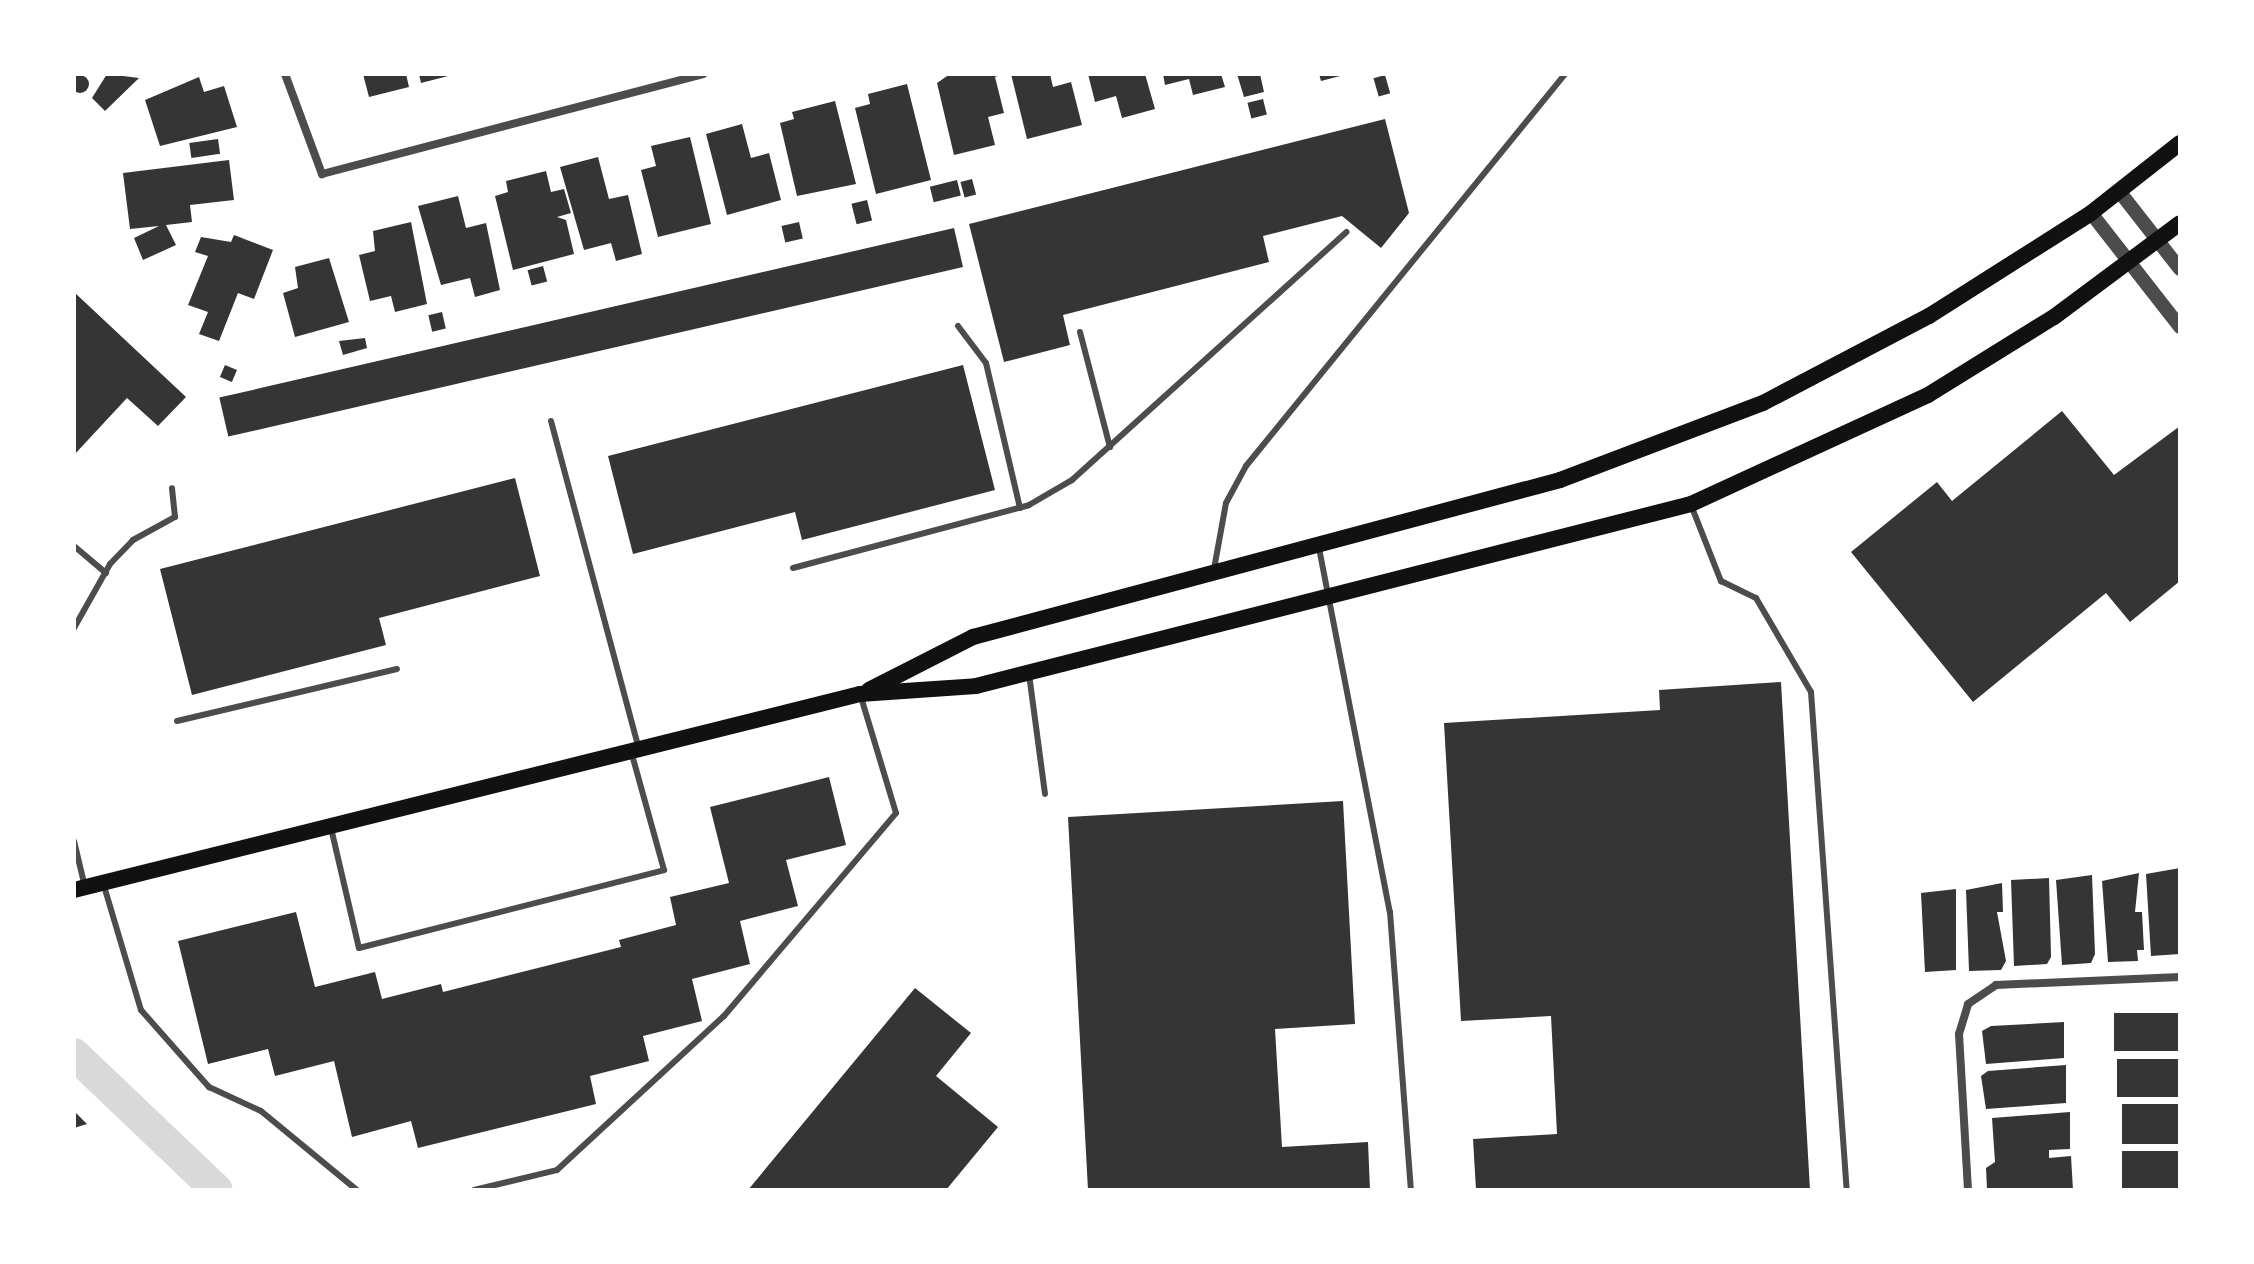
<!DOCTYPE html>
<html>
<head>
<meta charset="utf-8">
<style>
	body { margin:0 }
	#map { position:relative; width:2254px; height:1264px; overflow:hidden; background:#fff; font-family:"Public Sans",sans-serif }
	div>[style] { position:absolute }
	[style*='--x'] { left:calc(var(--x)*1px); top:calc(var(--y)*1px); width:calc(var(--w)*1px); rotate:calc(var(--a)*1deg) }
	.canal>* { height:32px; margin:-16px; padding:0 16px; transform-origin:16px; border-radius:16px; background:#d9d9d9 }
	.building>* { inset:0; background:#353535; transform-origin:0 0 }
	.round { border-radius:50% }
	.service>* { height:6px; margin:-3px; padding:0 3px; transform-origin:3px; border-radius:3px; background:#4c4c4c }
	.minor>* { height:8px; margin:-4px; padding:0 4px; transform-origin:4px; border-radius:4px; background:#4c4c4c }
	.tertiary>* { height:14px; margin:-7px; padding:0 7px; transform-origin:7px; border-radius:7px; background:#4c4c4c }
	.secondary>* { height:16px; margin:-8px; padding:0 8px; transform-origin:8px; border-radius:8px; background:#111 }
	span { translate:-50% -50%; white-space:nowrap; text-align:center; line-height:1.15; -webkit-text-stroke:8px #fff; paint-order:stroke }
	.frame { position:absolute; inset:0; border:76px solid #fff; pointer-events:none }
</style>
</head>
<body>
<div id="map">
	<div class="canal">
		<div style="--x:74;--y:1054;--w:197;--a:43.6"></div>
	</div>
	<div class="building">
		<div style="clip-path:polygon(107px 74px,139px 78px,105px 111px,92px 98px)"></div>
		<div style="clip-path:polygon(363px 74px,406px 74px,409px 87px,369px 97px)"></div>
		<div style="clip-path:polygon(419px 74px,452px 74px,452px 75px,421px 83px)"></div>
		<div style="clip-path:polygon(950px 74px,1003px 74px,995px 77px,1004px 113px,988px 117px,995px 145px,954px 155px,937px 83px)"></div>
		<div style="clip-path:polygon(1011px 74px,1050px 74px,1053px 87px,1071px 82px,1082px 125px,1027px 139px)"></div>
		<div style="clip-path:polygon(1088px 74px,1145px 74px,1155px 109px,1122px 118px,1116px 96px,1095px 102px)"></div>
		<div style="clip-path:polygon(1163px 74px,1221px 74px,1225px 87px,1193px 95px,1189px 79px,1165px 85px)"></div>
		<div style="clip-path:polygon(1237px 74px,1260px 74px,1264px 92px,1244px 97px)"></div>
		<div style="clip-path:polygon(1319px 74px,1344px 74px,1344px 75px,1321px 81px)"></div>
		<div class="round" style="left:71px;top:75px;width:18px;height:18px"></div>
		<div style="left:1385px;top:75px;width:19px;height:12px;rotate:74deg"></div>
		<div style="clip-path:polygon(199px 77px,204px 92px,224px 86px,237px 127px,160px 146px,145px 100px)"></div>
		<div style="clip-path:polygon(907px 84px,931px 180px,876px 194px,855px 108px,870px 104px,868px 94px)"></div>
		<div style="left:1263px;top:99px;width:16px;height:16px;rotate:76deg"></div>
		<div style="clip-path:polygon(835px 101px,856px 184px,797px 196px,780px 123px,794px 119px,792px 112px)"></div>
		<div style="clip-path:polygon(1385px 119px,1409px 213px,1381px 248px,1342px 216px,1263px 236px,1269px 262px,1063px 315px,1070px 345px,1004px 362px,969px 224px)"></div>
		<div style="clip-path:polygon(742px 124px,751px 158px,769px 153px,781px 200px,727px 215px,706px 134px)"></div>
		<div style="clip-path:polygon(690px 137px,711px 224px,658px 237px,641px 170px,656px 166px,651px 146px)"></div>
		<div style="left:218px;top:139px;width:15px;height:29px;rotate:82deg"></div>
		<div style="clip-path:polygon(598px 157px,609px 199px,628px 195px,642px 254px,616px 261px,611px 243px,584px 250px,560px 167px)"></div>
		<div style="clip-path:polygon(229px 160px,234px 200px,190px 205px,192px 222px,166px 225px,176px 245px,143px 260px,134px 238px,159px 226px,130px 229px,123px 173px)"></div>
		<div style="clip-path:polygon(546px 171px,551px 192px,564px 189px,571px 213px,557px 217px,566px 220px,574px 254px,513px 270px,495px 196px,508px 192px,506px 181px)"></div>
		<div style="left:972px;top:179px;width:16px;height:12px;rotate:75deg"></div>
		<div style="left:957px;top:180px;width:16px;height:28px;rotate:76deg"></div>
		<div style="clip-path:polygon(458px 196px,466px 228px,486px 223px,500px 290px,475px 297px,470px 278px,441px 285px,418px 206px)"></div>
		<div style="left:867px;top:200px;width:21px;height:16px;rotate:76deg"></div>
		<div style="clip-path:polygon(411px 222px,427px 304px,395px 312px,391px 296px,370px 301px,359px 255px,375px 251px,373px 231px)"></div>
		<div style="left:799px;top:222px;width:17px;height:18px;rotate:77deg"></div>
		<div style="left:954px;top:228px;width:40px;height:754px;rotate:77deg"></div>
		<div style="clip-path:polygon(234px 235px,273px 250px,254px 299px,238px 293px,219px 341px,199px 334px,208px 312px,188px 305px,208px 256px,195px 252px,201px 237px,231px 242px)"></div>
		<div style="clip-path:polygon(329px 258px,349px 322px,295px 337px,283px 293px,298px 288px,295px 267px)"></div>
		<div style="left:543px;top:266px;width:16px;height:16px;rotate:75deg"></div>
		<div style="clip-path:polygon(74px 292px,186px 397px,158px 426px,127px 398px,74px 455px)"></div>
		<div style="left:442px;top:312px;width:17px;height:14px;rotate:77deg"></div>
		<div style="clip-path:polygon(365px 338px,367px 348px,343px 355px,339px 341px)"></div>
		<div style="left:225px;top:365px;width:13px;height:13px;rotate:23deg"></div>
		<div style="clip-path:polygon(963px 365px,995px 490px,802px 540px,795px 512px,633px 554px,608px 456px)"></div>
		<div style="clip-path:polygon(2062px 411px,2114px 475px,2180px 426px,2180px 581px,2130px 622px,2106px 593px,1973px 702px,1851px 552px,1937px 482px,1952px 501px)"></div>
		<div style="clip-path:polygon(515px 478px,540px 576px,379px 618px,386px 645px,192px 695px,160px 569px)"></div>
		<div style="clip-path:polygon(1781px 682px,1810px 1190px,1476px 1190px,1473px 1139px,1557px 1134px,1551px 1016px,1461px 1021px,1444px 723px,1660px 710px,1659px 690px)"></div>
		<div style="clip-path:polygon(829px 777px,846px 845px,786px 860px,798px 906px,740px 921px,750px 964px,692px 979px,702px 1021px,643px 1036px,649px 1061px,590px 1076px,596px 1104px,418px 1148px,411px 1121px,352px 1137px,334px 1061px,275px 1076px,268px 1049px,208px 1064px,178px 941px,296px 912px,315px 987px,375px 972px,382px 999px,441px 984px,443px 992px,621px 947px,619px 940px,676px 925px,670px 897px,729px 883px,710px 807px)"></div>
		<div style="clip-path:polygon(1343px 801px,1355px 1024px,1275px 1029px,1282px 1147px,1368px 1142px,1370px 1190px,1088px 1190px,1068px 817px)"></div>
		<div style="clip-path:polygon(2180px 868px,2180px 954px,2151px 956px,2146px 874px)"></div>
		<div style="clip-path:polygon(2139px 873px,2135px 912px,2142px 912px,2144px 950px,2137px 950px,2138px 961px,2108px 962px,2102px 881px)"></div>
		<div style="clip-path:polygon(2092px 875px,2095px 954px,2091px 963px,2062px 965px,2056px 880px)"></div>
		<div style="clip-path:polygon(2049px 878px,2051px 957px,2047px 964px,2014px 966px,2011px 880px)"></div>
		<div style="clip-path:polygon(2002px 883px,2003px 912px,1997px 912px,2006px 961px,2001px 970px,1969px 971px,1966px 890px)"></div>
		<div style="clip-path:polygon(1956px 889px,1956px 970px,1925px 972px,1921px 893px)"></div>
		<div style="clip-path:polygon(915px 988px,971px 1033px,936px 1076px,998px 1127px,946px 1190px,748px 1190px)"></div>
		<div style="left:2180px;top:1013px;width:38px;height:66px;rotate:90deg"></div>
		<div style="clip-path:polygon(2064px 1022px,2064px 1058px,1986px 1064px,1982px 1031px,1991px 1026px)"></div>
		<div style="left:2180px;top:1059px;width:38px;height:63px;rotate:90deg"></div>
		<div style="clip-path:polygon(2066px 1065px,2066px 1103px,1986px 1109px,1981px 1076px,1988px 1071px)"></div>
		<div style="left:2180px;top:1104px;width:40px;height:58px;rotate:90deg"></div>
		<div style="clip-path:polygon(74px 1111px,87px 1124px,74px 1128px)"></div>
		<div style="clip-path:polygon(2070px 1112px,2070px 1149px,2049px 1150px,2049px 1158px,2071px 1156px,2073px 1190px,1987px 1190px,1986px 1168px,1995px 1162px,1992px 1118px)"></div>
		<div style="left:2180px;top:1151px;width:37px;height:58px;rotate:90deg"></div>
	</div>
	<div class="service">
		<div style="--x:958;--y:326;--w:46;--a:52.9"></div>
		<div style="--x:986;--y:363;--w:149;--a:76.8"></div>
		<div style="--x:1080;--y:332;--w:119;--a:75.4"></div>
		<div style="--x:551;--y:421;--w:335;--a:75"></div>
		<div style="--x:1691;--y:505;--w:82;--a:68.5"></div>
		<div style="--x:1721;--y:581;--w:39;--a:26"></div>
		<div style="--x:1756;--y:598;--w:109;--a:59.7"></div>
		<div style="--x:1811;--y:692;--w:499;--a:85.9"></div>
		<div style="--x:74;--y:546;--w:42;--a:40.2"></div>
		<div style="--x:1319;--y:548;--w:371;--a:79"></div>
		<div style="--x:1390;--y:912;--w:279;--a:85.7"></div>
		<div style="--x:793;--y:568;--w:244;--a:-14.9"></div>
		<div style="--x:1029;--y:505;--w:50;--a:-30.2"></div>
		<div style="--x:1072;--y:480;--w:370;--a:-42.1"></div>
		<div style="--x:1214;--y:569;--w:67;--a:-79.7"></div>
		<div style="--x:1226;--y:503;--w:42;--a:-61.6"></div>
		<div style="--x:1246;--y:466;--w:505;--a:-50.86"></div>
		<div style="--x:74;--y:628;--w:73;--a:-60.6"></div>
		<div style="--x:110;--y:564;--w:33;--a:-46"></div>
		<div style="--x:133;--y:540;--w:48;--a:-28.7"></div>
		<div style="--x:175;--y:517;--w:29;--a:-96"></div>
		<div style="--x:1029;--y:674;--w:121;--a:82.4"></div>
		<div style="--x:177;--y:721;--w:226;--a:-13.3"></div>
		<div style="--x:331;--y:828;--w:123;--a:76.9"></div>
		<div style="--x:359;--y:948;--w:315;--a:-14.3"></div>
		<div style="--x:664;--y:870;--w:123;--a:-105.5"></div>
		<div style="--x:74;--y:841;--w:47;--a:76.6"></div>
		<div style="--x:104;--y:886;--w:129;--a:73.4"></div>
		<div style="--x:141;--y:1010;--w:103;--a:48.6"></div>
		<div style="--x:209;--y:1087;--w:57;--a:24.8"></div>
		<div style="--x:261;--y:1111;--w:124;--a:39.5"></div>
		<div style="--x:474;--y:1190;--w:85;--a:-13.5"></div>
		<div style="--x:557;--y:1170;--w:227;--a:-42.7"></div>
		<div style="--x:724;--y:1016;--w:266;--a:-49.7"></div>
		<div style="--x:896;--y:813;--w:121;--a:-106.8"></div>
	</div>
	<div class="minor">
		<div style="--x:285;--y:74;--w:107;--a:69.7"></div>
		<div style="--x:322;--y:174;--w:394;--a:-14.7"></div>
		<div style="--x:1968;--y:1190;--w:156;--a:-93.3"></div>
		<div style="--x:1959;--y:1034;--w:31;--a:-73"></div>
		<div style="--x:1968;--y:1004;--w:34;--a:-34"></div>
		<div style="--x:1996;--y:985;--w:184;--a:-2.5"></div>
	</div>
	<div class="tertiary">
		<div style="--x:2119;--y:191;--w:99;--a:52"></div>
		<div style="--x:2091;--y:213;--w:145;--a:52"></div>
	</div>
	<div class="secondary">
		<div style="--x:869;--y:690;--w:117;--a:-27"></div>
		<div style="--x:973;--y:637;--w:608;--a:-14.97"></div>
		<div style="--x:1560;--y:480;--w:217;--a:-20.8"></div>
		<div style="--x:1763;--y:403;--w:187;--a:-27.7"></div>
		<div style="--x:1929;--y:316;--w:192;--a:-32.4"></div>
		<div style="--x:2091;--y:213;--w:113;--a:-38.2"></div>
		<div style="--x:74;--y:890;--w:810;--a:-14"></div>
		<div style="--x:860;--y:694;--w:116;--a:-3.9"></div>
		<div style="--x:976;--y:686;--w:738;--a:-14.28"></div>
		<div style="--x:1691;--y:504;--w:261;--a:-24.7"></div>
		<div style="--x:1928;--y:395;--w:148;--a:-31.8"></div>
		<div style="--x:2054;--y:317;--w:157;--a:-36.7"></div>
	</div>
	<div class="frame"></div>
</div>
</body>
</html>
